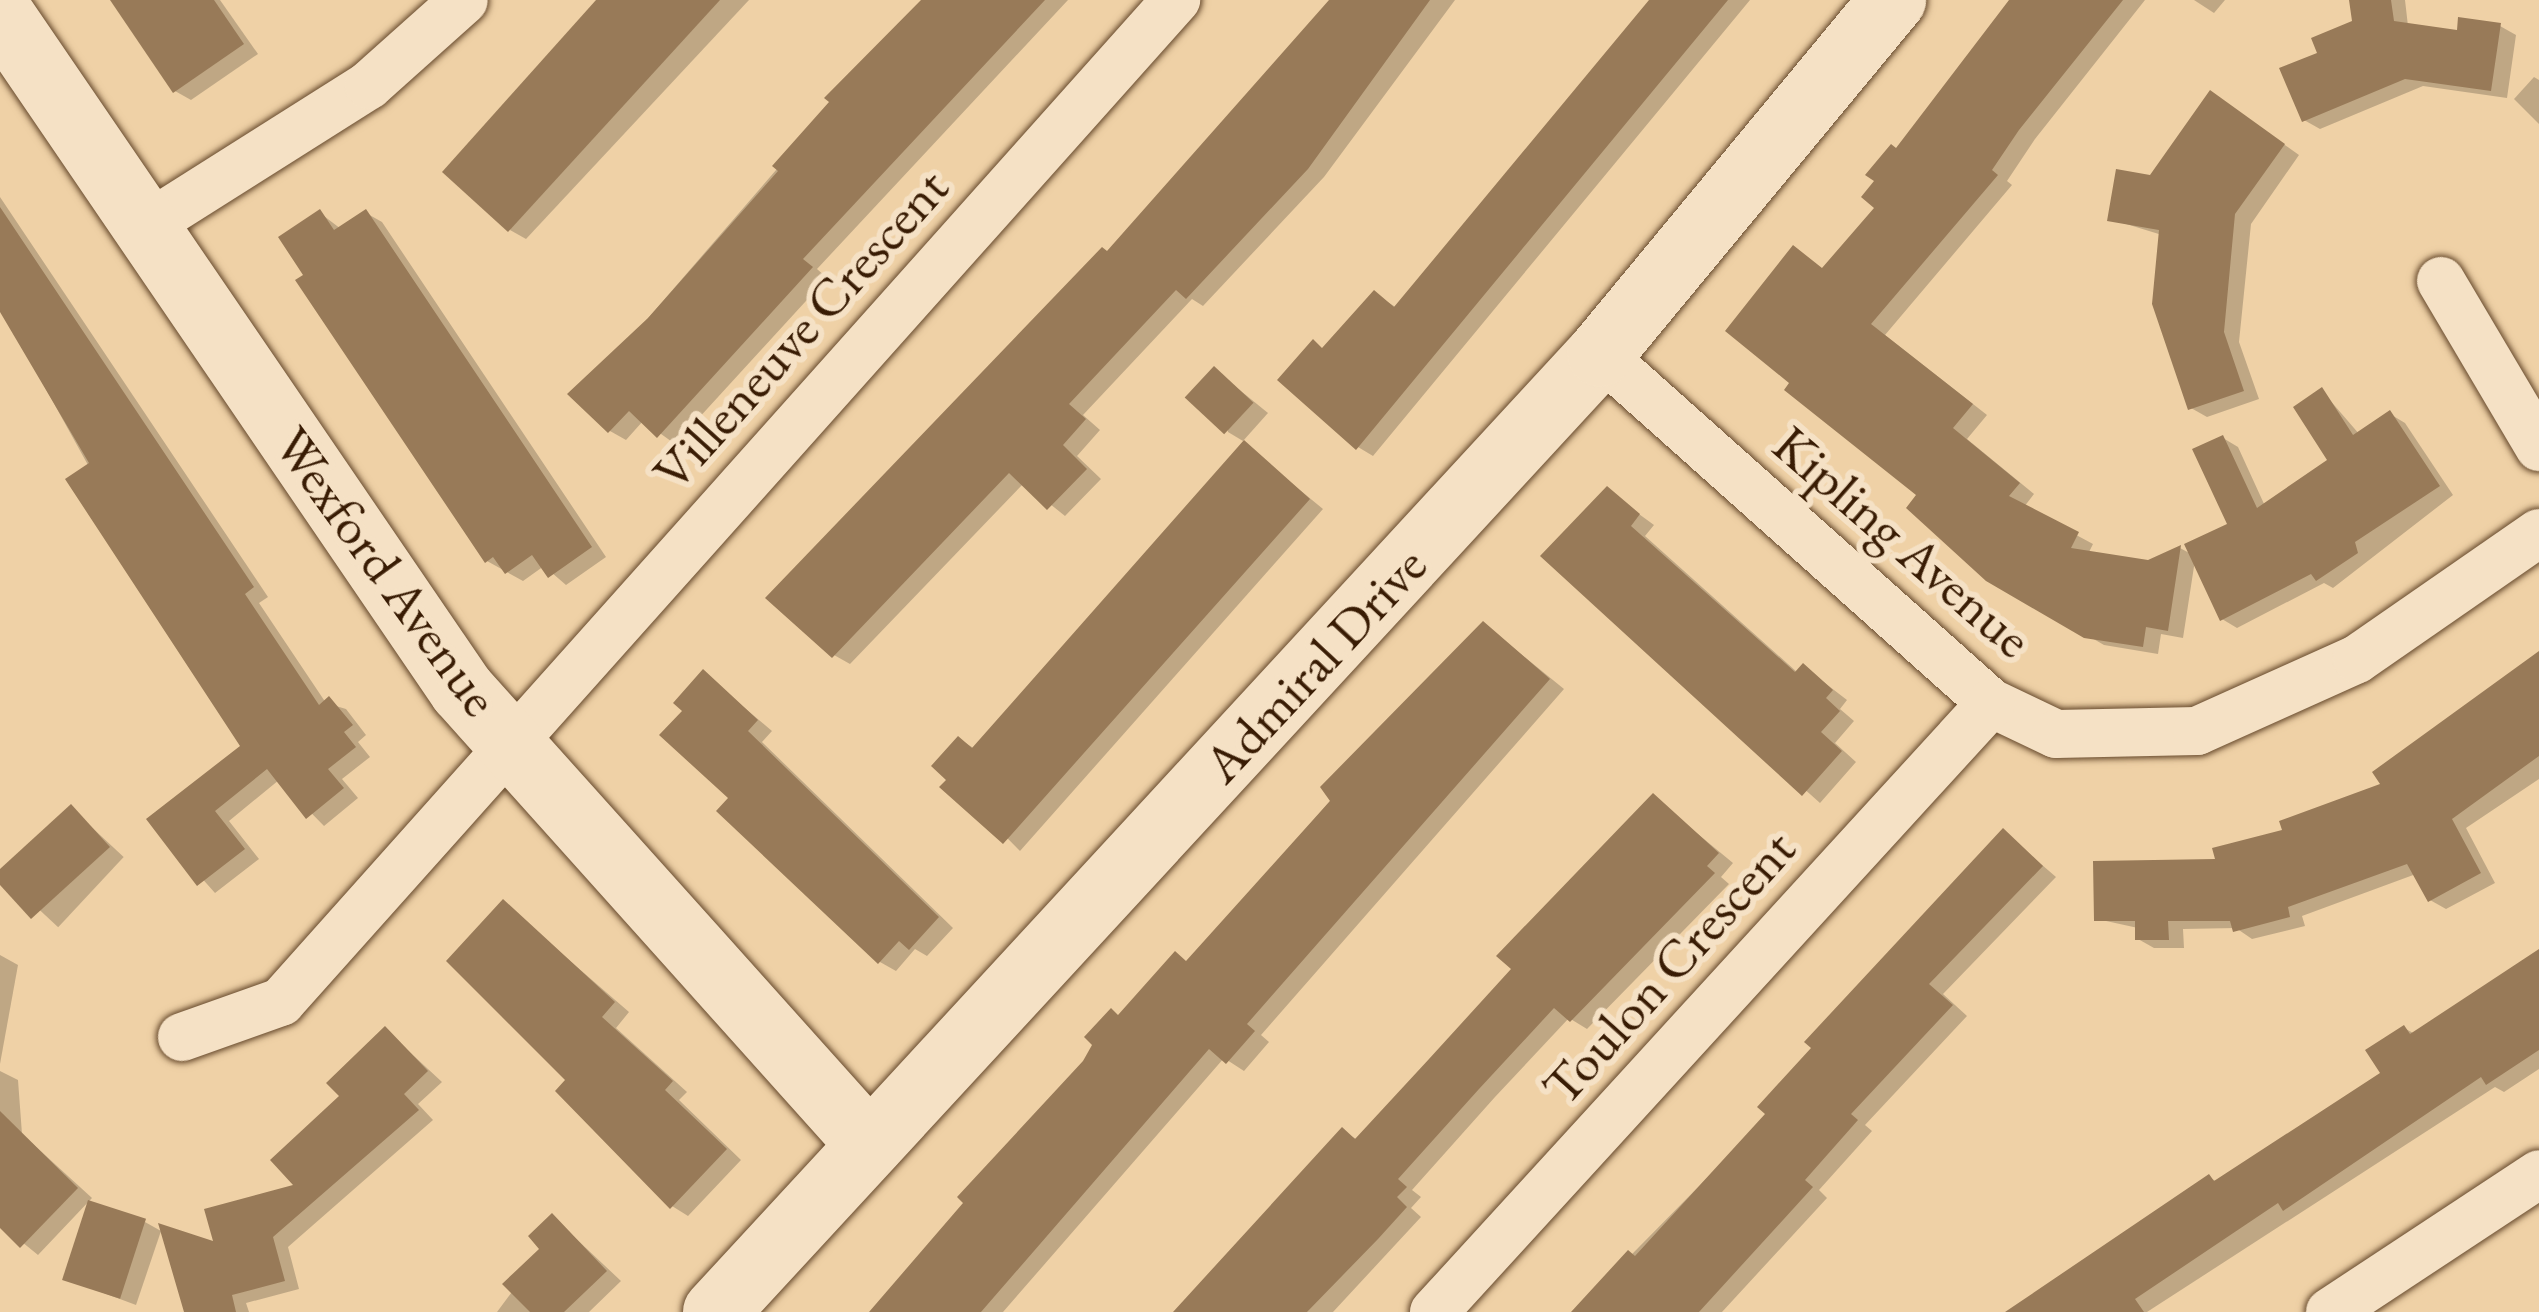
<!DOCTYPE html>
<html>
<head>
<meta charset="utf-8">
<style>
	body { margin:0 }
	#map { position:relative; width:2539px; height:1312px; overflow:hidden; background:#efd1a6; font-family:"EB Garamond",serif }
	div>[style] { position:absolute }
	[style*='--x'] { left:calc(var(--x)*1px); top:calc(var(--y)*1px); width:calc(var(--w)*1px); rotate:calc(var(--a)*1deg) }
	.shadow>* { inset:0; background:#0003; transform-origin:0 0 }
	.building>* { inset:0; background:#987a58; transform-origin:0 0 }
	.roads { filter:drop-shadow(0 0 3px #66492c) drop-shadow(0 0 3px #66492c) }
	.street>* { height:48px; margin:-24px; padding:0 24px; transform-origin:24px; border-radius:24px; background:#f5e1c5 }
	.secondary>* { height:66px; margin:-33px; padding:0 33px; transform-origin:33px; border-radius:33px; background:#f5e1c5 }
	span { translate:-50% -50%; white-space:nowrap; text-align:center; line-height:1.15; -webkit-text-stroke:12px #f5e1c5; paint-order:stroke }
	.street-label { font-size:54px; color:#391c04 }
</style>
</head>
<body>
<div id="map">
	<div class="shadow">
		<div style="clip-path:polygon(114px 0,220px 0,258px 54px,191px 100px,175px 91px)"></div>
		<div style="clip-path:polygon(609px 0,749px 0,526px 239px,510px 230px)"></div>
		<div style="clip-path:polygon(923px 0,1068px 0,817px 269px,827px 278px,675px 444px,643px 421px,626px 440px,610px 431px,599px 375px)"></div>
		<div style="clip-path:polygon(1333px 0,1455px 0,1324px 177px,1203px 306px,1192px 299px,1083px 415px,1100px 430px,1077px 456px,1101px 479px,1065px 516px,1024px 483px,850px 664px,834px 655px,1108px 254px)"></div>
		<div style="clip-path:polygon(1652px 0,1750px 0,1373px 456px,1358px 447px,1325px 350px,1375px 294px,1397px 308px)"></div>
		<div style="clip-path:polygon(2014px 0,2145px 0,2035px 139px,2007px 181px,2012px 185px,1885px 335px,1987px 415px,1967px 439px,2034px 494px,2024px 507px,2093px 544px,2088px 554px,2148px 563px,2180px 548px,2193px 555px,2231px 525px,2223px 438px,2238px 447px,2265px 506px,2331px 461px,2322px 391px,2360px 435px,2390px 414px,2405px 423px,2453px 495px,2333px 588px,2324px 583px,2237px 628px,2222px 619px,2195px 560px,2183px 638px,2161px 634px,2158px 654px,2104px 645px,1988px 578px,1921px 494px,1824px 270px,1878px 207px,1897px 151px)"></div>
		<div style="clip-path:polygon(2194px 0,2225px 0,2214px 13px)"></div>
		<div style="clip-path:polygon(2352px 0,2405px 0,2408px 26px,2459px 33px,2500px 26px,2516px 35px,2507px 98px,2423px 86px,2320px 129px,2304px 120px,2321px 55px,2355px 22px)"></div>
		<div style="clip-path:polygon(2534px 77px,2539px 80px,2539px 124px,2514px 99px)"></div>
		<div style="clip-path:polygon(2226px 103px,2299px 155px,2251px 224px,2239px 342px,2259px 399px,2207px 417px,2191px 408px,2162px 235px,2110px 219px)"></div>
		<div style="clip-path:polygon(0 197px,268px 597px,259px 603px,326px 703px,346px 709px,366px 735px,358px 742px,370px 757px,342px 779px,358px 798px,324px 826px,279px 780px,229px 821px,259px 859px,215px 893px,150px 820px,244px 747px,0 306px)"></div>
		<div style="clip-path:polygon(320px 213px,341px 229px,366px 213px,382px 222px,606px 557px,566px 585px,544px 566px,523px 581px,487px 561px,307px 276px)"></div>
		<div style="clip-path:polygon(1215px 370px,1268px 413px,1243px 441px,1228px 432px)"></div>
		<div style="clip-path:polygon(1244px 444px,1323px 509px,1020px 851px,950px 780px,959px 739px,975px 749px)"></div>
		<div style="clip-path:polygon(1606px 490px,1654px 525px,1645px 536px,1798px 673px,1804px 667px,1847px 700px,1840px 709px,1854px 721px,1835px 743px,1856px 762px,1820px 803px,1544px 556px)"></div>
		<div style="clip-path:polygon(1484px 624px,1564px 689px,1261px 1035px,1269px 1042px,1244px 1071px,1224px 1058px,1003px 1312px,874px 1312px,1120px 1017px,1189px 963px)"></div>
		<div style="clip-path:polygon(2539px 656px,2539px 779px,2466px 828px,2495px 883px,2446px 909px,2430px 900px,2416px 874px,2302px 916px,2305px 926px,2252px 939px,2236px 928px,2183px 929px,2184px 948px,2154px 948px,2138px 939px,2138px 928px,2097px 919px,2385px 786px)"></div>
		<div style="clip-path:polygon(703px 673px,772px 731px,762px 742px,953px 928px,927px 956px,915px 949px,896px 971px,880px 962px,732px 798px,686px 711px)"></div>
		<div style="clip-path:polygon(1653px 797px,1733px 863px,1721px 877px,1729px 884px,1587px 1029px,1569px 1018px,1495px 1097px,1412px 1190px,1421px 1197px,1411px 1208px,1421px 1217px,1333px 1312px,1177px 1312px,1342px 1131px,1358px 1140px,1515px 969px)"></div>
		<div style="left:71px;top:808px;width:72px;height:96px;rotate:43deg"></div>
		<div style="clip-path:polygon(2003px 831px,2056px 877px,1943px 994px,1967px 1016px,1865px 1125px,1872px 1131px,1819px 1190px,1827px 1198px,1722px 1312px,1575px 1312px,1770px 1114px)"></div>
		<div style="clip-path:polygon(503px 903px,629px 1012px,616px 1028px,687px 1092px,679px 1100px,741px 1160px,688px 1216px,672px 1206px)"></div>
		<div style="clip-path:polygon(2539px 952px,2539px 1069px,2504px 1092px,2495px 1087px,2147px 1312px,2030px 1312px,2209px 1177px,2217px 1182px,2384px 1074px,2404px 1028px,2415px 1034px)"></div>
		<div style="clip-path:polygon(0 955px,18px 965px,0 1064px)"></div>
		<div style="clip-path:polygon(386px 1030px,442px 1082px,418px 1104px,433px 1120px,288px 1247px,299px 1289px,246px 1303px,249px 1312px,187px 1312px,217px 1245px,299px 1187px)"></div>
		<div style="clip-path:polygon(0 1071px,18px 1080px,22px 1134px,92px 1198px,38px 1255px,0 1224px)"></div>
		<div style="clip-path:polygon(552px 1216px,621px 1281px,589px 1312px,497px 1312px,544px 1249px)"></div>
		<div style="clip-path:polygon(145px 1222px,161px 1231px,136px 1305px,66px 1279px)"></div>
	</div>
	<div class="building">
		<div style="clip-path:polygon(110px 0,214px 0,244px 44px,173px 93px)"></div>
		<div style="clip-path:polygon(596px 0,720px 0,508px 232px,442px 172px)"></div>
		<div style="clip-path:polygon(921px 0,1045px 0,803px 259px,813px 267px,657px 438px,629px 411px,608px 433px,567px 394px,648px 318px,778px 171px,772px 166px,829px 102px,824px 98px)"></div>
		<div style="clip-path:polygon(1329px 0,1430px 0,1308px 169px,1186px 299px,1176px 290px,1069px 404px,1086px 419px,1063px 445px,1087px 469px,1047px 510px,1009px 473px,832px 658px,765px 598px,1102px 247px,1107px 251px)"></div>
		<div style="clip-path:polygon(1649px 0,1728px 0,1356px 450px,1277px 380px,1313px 339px,1322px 348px,1374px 290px,1394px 307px)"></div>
		<div style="clip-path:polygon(2009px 0,2123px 0,2019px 130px,1992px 170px,1998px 175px,1871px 324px,1973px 404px,1953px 428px,2020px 483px,2009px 496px,2079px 532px,2071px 548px,2148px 560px,2181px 545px,2168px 631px,2146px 627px,2143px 647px,2084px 638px,1986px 581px,1906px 508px,1916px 495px,1784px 390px,1789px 383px,1725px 331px,1793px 245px,1822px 268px,1874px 208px,1861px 197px,1874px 181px,1865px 175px,1891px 144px,1896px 148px)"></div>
		<div style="clip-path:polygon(2349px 0,2391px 0,2394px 21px,2457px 30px,2458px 17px,2501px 23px,2491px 91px,2405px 79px,2302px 122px,2279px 68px,2317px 53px,2311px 38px,2352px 21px)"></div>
		<div style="clip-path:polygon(2210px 90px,2285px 144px,2235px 214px,2224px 332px,2244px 391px,2188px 410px,2152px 304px,2159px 230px,2107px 221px,2116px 169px,2150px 175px)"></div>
		<div style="clip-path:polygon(0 207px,254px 587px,245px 594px,319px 705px,329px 696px,353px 725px,344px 732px,356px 747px,328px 769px,344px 788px,306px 819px,267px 769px,215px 811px,245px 849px,197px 886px,146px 819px,240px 746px,65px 479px,89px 463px,0 312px)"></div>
		<div style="clip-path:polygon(320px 209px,334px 230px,366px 209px,592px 547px,548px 578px,532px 555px,505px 574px,493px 557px,485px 563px,295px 280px,303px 275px,278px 237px)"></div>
		<div style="left:1214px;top:366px;width:54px;height:43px;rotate:43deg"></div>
		<div style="clip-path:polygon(2322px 387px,2353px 435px,2390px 410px,2440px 486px,2355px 542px,2358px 553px,2316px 581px,2311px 574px,2220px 621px,2184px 544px,2227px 524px,2192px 449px,2223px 435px,2257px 508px,2327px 460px,2293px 407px)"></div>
		<div style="clip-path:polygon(1244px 440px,1310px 499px,1003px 844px,939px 787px,946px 780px,931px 766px,958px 736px,972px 748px)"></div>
		<div style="clip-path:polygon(1607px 486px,1640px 514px,1631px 526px,1795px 672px,1803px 663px,1833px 690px,1826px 698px,1840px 711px,1821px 732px,1842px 751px,1802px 796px,1540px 556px)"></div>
		<div style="clip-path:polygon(1483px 621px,1550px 679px,1247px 1024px,1255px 1031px,1226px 1064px,1209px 1049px,981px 1312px,869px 1312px,963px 1203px,957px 1197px,1083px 1061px,1092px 1045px,1084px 1037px,1111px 1008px,1118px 1015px,1175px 951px,1186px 961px,1330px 801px,1320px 787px)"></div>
		<div style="clip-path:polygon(2539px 651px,2539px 756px,2452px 819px,2481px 873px,2428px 902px,2407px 864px,2288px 907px,2290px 917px,2233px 932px,2230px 921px,2168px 921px,2169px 940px,2135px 940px,2135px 921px,2094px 921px,2093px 861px,2215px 859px,2212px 848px,2282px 830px,2279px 821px,2380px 784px,2372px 772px)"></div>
		<div style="clip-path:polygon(703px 669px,758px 720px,748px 731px,939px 917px,909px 950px,899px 941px,878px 964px,716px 811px,728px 798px,659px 735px,682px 711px,673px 703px)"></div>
		<div style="clip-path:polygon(1653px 793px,1719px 853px,1707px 866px,1715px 873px,1570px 1022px,1554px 1008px,1479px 1089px,1398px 1179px,1407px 1187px,1397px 1197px,1407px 1207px,1378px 1239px,1307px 1312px,1173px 1312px,1342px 1127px,1355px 1139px,1429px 1059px,1511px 969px,1496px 956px)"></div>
		<div style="clip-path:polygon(71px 804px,110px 847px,31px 919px,0 885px,0 869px)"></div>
		<div style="clip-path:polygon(2003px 828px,2043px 866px,1929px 984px,1953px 1005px,1851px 1114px,1858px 1120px,1805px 1180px,1813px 1187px,1699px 1312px,1571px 1312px,1628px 1250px,1635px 1256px,1765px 1114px,1757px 1107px,1811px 1048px,1804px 1042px)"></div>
		<div style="clip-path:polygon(503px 899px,615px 1002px,602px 1017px,673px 1081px,665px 1090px,727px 1149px,670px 1209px,555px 1091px,565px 1080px,446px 961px)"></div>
		<div style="clip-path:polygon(2539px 949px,2539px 1050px,2486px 1085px,2481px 1077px,2283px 1211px,2278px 1203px,2135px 1299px,2144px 1312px,2005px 1312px,2209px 1174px,2214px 1181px,2380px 1073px,2365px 1050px,2404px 1025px,2410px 1034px)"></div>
		<div style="clip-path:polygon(385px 1026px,428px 1071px,404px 1094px,419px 1110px,273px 1237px,285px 1281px,232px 1295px,236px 1312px,184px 1312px,158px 1223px,213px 1241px,204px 1209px,293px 1185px,270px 1160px,339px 1096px,326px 1083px)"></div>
		<div style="clip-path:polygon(0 1111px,78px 1188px,20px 1248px,0 1228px)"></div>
		<div style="left:88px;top:1200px;width:61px;height:84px;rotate:18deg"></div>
		<div style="clip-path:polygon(552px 1213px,607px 1271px,564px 1312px,530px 1312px,502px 1284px,539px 1249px,528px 1236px)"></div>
	</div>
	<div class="roads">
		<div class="street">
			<div style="--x:143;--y:228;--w:267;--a:-32.3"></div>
			<div style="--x:369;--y:85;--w:127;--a:-41.8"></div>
			<div style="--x:2441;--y:281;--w:193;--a:59.4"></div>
			<div style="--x:1600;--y:354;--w:524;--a:41.75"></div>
			<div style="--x:1991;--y:703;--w:72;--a:25.5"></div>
			<div style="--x:2056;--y:734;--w:141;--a:-1.2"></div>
			<div style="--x:2197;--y:731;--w:175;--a:-24.2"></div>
			<div style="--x:2357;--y:659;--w:221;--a:-34.7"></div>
			<div style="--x:182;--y:1037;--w:105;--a:-19.5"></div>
			<div style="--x:281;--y:1002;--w:1344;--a:-48.23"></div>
			<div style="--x:1434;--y:1312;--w:825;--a:-47.55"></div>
			<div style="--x:2330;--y:1312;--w:250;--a:-33.4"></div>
		</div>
		<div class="secondary">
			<div style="--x:0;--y:13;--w:820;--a:55.69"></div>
			<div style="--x:462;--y:690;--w:611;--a:48.12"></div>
			<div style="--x:716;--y:1312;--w:1304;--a:-47.3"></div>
			<div style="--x:1600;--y:354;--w:460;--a:-50.4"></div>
		</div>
	</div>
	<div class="street-label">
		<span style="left:800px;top:329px;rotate:-48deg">Villeneuve Crescent</span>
		<span style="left:1903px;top:541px;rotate:41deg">Kipling Avenue</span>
		<span style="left:387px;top:571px;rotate:54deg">Wexford Avenue</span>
		<span style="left:1314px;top:664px;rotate:-47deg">Admiral Drive</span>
		<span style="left:1668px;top:967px;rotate:-48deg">Toulon Crescent</span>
	</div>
</div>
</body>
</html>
